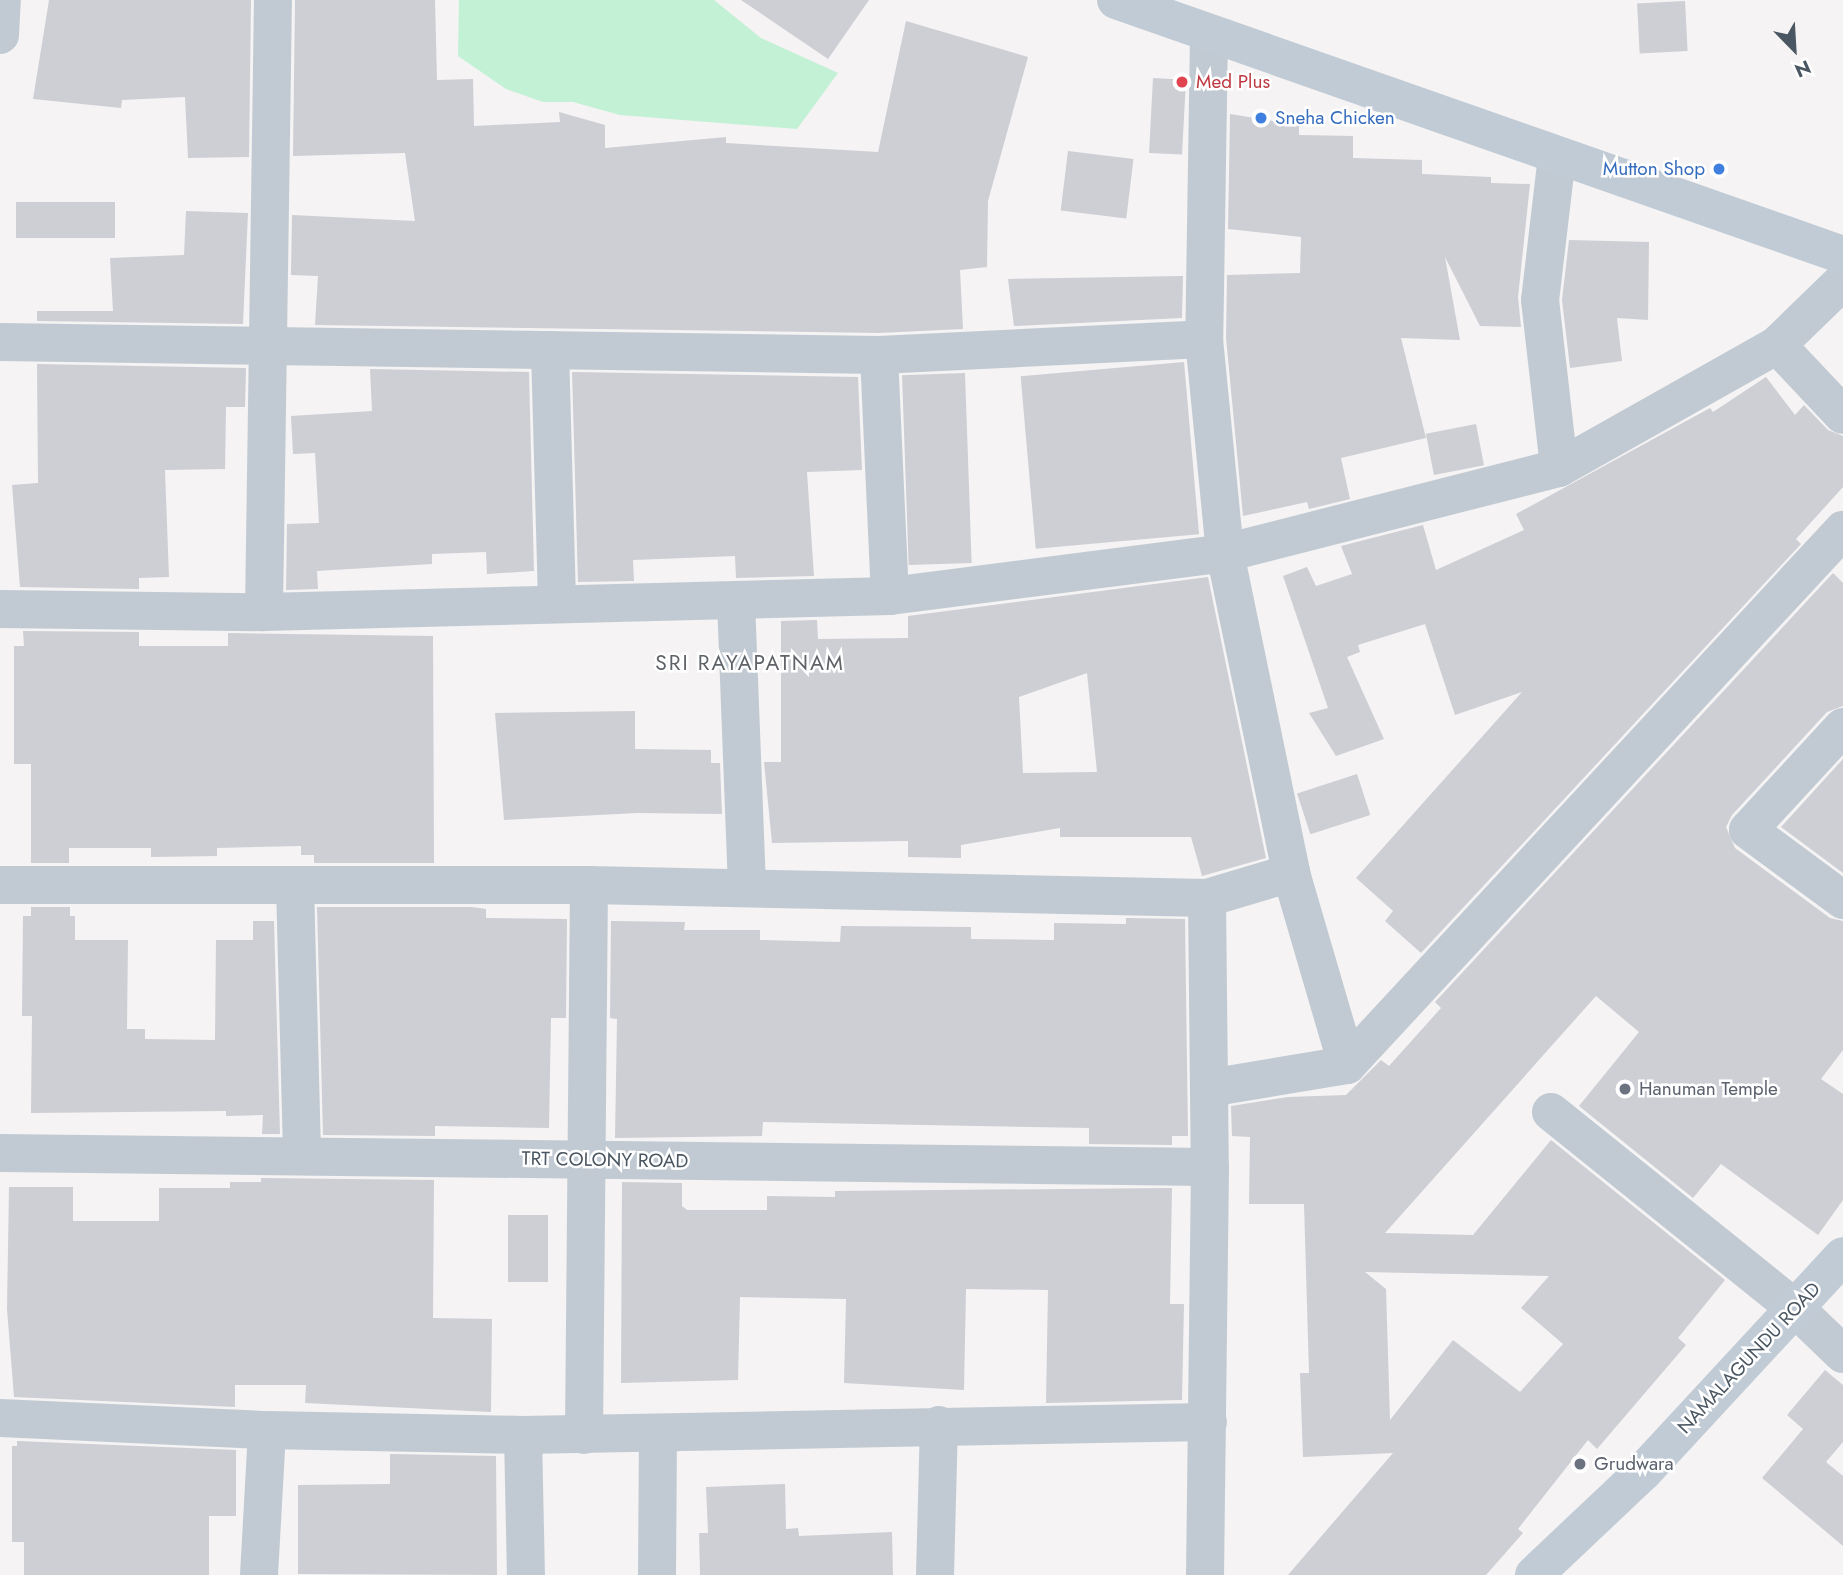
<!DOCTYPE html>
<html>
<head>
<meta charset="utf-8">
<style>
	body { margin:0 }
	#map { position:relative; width:1843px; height:1575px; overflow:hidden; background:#f5f3f3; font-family:Jost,sans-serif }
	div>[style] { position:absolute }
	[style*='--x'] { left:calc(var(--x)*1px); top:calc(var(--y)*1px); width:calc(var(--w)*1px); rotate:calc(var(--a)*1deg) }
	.green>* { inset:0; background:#c3f1d5 }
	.building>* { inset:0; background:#cdcfd5; transform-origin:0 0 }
	.street>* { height:38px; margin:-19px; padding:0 19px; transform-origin:19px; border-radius:19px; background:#c1cad2 }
	.secondary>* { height:38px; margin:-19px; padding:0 19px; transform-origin:19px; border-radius:19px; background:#c1cbd6 }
	.dots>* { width:19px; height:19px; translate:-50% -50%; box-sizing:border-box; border:4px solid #fff; border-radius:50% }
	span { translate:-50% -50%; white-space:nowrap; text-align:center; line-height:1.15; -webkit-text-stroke:5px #fff; paint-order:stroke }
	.health-label { font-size:19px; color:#be3a42 }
	.left { translate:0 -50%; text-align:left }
	.shop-label { font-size:19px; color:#366cbe }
	.right { translate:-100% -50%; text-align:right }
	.worship-label { font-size:19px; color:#5b616d }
	.street-label { font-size:19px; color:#4a5661 }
	.neighbourhood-label { font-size:21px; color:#5f6368; letter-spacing:2px }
	.north { position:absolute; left:1759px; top:14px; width:70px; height:70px; -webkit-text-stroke:5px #fff; paint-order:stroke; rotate:156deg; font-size:19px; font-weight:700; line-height:28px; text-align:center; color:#4a5661 }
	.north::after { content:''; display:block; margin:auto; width:24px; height:32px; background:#4a5661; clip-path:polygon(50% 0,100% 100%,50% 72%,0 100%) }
</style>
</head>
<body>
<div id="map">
	<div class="green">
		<div style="clip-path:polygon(459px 0,714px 0,761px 38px,838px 73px,797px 129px,620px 115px,573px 102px,543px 102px,506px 89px,458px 56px)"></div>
	</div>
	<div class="building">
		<div style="clip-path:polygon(49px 0,251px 0,249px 157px,188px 158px,185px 97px,122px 100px,121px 108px,33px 99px)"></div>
		<div style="clip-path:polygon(295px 0,435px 0,437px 80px,473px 79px,474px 126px,560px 122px,559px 112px,605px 125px,605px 148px,726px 137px,726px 143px,878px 152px,906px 21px,1028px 57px,988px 201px,987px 267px,960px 270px,963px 329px,879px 333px,315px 325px,318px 276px,291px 275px,292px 215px,415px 221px,405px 153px,293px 156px)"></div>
		<div style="clip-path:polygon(741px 0,869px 0,828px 59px)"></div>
		<div style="left:1685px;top:1px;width:50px;height:48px;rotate:87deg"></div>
		<div style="left:1153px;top:78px;width:33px;height:75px;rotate:3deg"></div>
		<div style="clip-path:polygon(1230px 114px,1299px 125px,1299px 135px,1353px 136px,1353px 158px,1422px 160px,1422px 174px,1491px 177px,1491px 183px,1530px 184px,1518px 297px,1521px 327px,1480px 326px,1445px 257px,1460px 340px,1401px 338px,1426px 438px,1341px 458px,1350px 499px,1309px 509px,1307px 502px,1243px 516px,1226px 338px,1227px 275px,1300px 273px,1301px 237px,1228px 229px)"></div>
		<div style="left:1068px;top:151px;width:66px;height:60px;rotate:7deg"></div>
		<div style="left:115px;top:202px;width:36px;height:99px;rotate:90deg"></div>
		<div style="clip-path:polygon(186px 211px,248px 213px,243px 324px,37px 321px,37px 311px,113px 311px,110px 258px,184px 255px)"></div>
		<div style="clip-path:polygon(1569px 240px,1649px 242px,1648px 320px,1617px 318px,1622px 361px,1570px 368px,1562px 300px)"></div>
		<div style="clip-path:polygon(1183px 276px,1182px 318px,1014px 326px,1008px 279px)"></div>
		<div style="left:1184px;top:362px;width:173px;height:164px;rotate:85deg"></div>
		<div style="clip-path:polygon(37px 364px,246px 368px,245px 407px,226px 407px,225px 469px,165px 470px,169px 577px,139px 578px,139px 589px,20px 587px,12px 485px,38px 483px)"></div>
		<div style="clip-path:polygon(370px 369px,529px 372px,534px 571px,487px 574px,486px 552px,432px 554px,432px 564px,317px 571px,318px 589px,286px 590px,287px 524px,319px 523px,315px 453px,293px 454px,291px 416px,372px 411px)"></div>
		<div style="clip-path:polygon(572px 372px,858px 377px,862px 470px,807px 472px,814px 576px,736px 578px,735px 556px,633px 560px,634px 581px,578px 582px)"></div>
		<div style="left:965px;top:373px;width:190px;height:63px;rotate:88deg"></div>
		<div style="clip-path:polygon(1766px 377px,1795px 415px,1804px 405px,1828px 430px,1843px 436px,1843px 487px,1796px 539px,1801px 544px,1421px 953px,1385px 921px,1393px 911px,1356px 878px,1522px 692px,1455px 715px,1425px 624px,1358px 645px,1360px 652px,1347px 657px,1384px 739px,1336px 756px,1309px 713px,1328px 708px,1283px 576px,1307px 567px,1316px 586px,1352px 574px,1341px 546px,1423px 525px,1436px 570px,1524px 530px,1516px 514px,1710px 408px,1713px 412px)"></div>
		<div style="left:1476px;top:424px;width:42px;height:51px;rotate:79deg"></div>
		<div style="clip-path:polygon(evenodd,1833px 573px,1843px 583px,1843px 706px,1827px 712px,1732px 815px,1726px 827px,1735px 848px,1830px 918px,1843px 921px,1843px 1050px,1821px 1079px,1843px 1094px,1843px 1200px,1818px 1235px,1721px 1164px,1693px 1198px,1579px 1106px,1639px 1032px,1596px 996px,1385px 1233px,1473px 1235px,1551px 1140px,1725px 1280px,1678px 1338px,1686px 1345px,1597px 1449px,1588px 1440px,1518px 1529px,1523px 1533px,1486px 1575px,1288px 1575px,1393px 1453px,1303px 1457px,1300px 1373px,1309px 1373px,1304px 1204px,1249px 1204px,1250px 1137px,1232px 1136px,1231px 1106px,1288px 1097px,1346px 1095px,1381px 1060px,1389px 1066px,1441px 1008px,1435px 1002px,1833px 573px,1365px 1272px,1549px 1276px,1521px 1308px,1563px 1344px,1520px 1392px,1453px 1340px,1390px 1420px,1386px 1289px,1365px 1272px)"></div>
		<div style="clip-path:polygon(evenodd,1208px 577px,1266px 858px,1202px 876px,1191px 837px,1060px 837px,1060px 828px,961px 845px,961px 858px,908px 857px,908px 841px,772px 843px,764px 762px,781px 762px,781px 621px,817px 620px,818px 639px,908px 638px,908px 616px,1208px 577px,1087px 673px,1097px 772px,1023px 773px,1019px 697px,1087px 673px)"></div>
		<div style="clip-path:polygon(23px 631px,139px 632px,139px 646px,228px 646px,228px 633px,433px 636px,434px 863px,314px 863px,314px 855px,301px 855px,301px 846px,217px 848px,217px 856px,151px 857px,151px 848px,69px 848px,69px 863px,31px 863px,31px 764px,14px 764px,14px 646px,24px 646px)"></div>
		<div style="clip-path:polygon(635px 711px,635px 749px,711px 750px,711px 763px,720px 763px,722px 814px,637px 813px,504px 820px,495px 713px)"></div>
		<div style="clip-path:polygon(1843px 759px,1843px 873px,1781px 827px)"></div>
		<div style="left:1357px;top:774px;width:43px;height:63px;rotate:72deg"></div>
		<div style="clip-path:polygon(31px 907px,70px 907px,70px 916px,75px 916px,75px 940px,128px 940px,127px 1029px,145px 1029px,145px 1039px,215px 1040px,216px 940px,253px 940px,253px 921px,274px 921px,280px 1134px,262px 1134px,263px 1115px,226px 1116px,226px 1111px,31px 1113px,32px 1016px,22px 1016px,23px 916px,31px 916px)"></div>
		<div style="clip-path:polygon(317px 907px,472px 907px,486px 909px,486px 918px,567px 919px,566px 1018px,551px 1018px,549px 1128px,435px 1126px,435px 1136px,323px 1135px)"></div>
		<div style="clip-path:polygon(1126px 918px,1185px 919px,1188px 1136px,1172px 1136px,1172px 1145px,1089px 1144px,1089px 1128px,763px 1122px,762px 1136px,615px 1138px,617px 1019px,610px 1018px,611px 921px,685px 922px,684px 930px,760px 930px,760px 940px,840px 942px,841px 926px,971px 927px,971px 939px,1054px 940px,1054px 923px,1126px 924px)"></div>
		<div style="clip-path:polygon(261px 1178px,434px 1180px,433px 1318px,492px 1319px,491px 1412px,305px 1403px,306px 1385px,235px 1385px,235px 1407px,14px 1397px,7px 1309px,9px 1187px,73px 1187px,73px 1221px,159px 1221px,159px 1188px,230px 1188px,230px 1182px,261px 1182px)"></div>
		<div style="clip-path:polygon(622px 1182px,682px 1183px,682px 1206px,687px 1210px,767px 1210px,767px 1196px,835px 1197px,835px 1191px,1172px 1188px,1170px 1304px,1184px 1304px,1182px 1400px,1046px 1403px,1048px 1290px,966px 1289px,964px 1390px,844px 1383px,846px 1299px,740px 1297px,738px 1380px,621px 1383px)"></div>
		<div style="left:508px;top:1215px;width:40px;height:67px"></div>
		<div style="clip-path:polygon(1825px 1370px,1843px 1385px,1843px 1442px,1826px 1462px,1843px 1476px,1843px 1546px,1762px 1478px,1803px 1429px,1787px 1415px)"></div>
		<div style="clip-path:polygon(17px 1441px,236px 1450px,236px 1516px,209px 1516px,209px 1575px,24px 1575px,24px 1542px,12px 1542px,12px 1446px,17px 1446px)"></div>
		<div style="clip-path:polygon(390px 1454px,496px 1456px,497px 1575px,298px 1574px,298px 1485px,390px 1484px)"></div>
		<div style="clip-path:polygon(785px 1484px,786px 1529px,798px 1528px,799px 1536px,892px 1532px,893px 1575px,700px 1575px,699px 1533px,708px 1533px,706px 1487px)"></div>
	</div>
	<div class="street">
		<div style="--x:0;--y:35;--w:35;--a:-87"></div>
		<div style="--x:1209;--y:36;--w:303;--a:90.9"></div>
		<div style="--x:1204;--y:339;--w:215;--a:84.4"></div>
		<div style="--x:1225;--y:553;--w:327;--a:78.3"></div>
		<div style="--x:1291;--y:873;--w:200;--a:73.7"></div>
		<div style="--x:1557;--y:156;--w:145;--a:96.7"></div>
		<div style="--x:1540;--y:300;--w:169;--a:83.5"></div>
		<div style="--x:0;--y:342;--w:879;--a:0.85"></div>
		<div style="--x:879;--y:355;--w:325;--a:-2.8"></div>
		<div style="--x:1777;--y:345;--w:96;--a:46.7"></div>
		<div style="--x:550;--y:350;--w:254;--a:88.4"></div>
		<div style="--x:879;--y:355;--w:241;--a:87.4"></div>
		<div style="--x:736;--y:601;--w:286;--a:87.8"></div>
		<div style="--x:0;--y:609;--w:264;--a:0.7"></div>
		<div style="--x:264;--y:612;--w:626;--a:-1.46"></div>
		<div style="--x:890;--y:596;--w:338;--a:-7.3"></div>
		<div style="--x:1225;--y:553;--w:345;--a:-14.3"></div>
		<div style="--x:1559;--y:468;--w:250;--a:-29.4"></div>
		<div style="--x:1777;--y:345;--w:92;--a:-44.1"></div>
		<div style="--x:264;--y:612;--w:612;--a:-89.16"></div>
		<div style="--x:1843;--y:727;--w:140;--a:132.7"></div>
		<div style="--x:1748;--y:830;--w:118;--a:36.4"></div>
		<div style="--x:0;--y:885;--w:589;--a:0"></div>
		<div style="--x:589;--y:885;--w:618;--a:1.21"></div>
		<div style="--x:1207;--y:898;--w:269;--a:89.4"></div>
		<div style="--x:1210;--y:1167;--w:408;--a:90.7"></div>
		<div style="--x:295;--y:885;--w:271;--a:88.5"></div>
		<div style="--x:1207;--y:898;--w:88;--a:-16.6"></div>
		<div style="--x:1209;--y:1088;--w:140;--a:-9.5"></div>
		<div style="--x:1347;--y:1065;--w:730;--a:-47.17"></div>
		<div style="--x:1551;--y:1112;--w:314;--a:38.8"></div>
		<div style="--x:1796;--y:1309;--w:65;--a:43.8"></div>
		<div style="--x:0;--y:1153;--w:1210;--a:0.66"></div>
		<div style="--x:0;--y:1418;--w:267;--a:2.6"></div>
		<div style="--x:267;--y:1430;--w:256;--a:1.1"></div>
		<div style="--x:523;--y:1435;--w:685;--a:-1.09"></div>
		<div style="--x:523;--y:1435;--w:140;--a:88.8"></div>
		<div style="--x:584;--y:1435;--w:550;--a:-89.48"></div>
		<div style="--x:259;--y:1575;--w:145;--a:-86.8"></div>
		<div style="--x:657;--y:1575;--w:141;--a:-89.6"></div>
		<div style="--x:935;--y:1575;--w:150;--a:-88.5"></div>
	</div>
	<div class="secondary">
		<div style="--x:1116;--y:0;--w:770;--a:19.33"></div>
		<div style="--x:1534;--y:1575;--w:150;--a:-43.4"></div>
		<div style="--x:1643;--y:1472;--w:294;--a:-47.2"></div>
	</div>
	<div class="dots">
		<div style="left:1182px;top:82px;background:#e0444e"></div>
		<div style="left:1261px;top:118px;background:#3f7fe0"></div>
		<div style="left:1719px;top:169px;background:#3f7fe0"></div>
		<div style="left:1625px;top:1089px;background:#6b7280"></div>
		<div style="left:1580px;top:1464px;background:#6b7280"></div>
	</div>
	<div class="health-label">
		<span class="left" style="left:1196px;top:82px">Med Plus</span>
	</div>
	<div class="shop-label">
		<span class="left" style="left:1275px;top:118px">Sneha Chicken</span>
		<span class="right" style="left:1705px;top:169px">Mutton Shop</span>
	</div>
	<div class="worship-label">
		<span class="left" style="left:1639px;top:1089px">Hanuman Temple</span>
		<span class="left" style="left:1594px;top:1464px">Grudwara</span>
	</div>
	<div class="street-label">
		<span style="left:605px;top:1160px;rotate:1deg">TRT COLONY ROAD</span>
		<span style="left:1749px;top:1358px;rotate:-47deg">NAMALAGUNDU ROAD</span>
	</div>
	<div class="neighbourhood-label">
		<span style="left:750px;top:663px">SRI RAYAPATNAM</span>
	</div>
	<div class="north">N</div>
</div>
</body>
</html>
